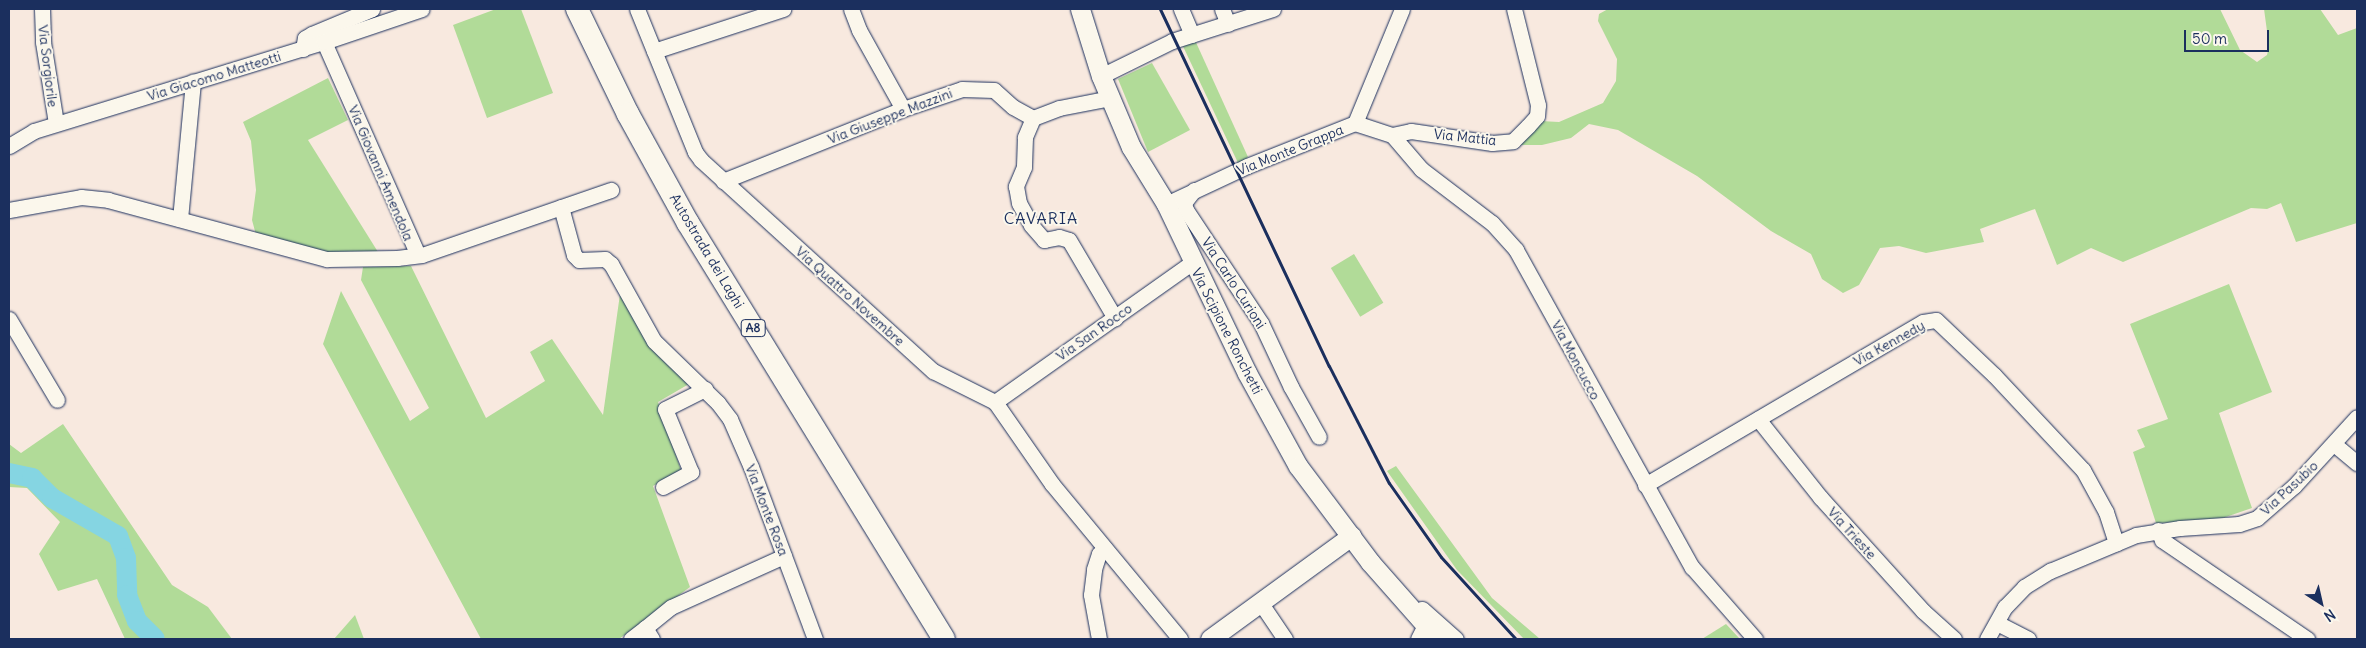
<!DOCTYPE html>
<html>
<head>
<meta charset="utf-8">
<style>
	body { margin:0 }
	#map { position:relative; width:2366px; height:648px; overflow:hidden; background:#f8e9df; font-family:Delius,sans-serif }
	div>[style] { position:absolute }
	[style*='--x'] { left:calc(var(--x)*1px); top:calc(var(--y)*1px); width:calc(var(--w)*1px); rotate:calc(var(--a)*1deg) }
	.green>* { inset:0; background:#b1db98; transform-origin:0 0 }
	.river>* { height:20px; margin:-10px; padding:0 10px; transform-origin:10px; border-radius:10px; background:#85d5e2 }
	.roads { filter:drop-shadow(0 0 1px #1b2f5e) drop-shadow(0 0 1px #1b2f5e) }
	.minor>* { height:15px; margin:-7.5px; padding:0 7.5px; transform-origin:7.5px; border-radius:7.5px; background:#fbf7ec }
	.major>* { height:19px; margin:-9.5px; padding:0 9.5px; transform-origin:9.5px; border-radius:9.5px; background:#fbf7ec }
	.highway>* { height:22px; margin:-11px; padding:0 11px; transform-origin:11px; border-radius:11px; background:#fbf7ec }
	.rail>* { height:3px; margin:-1.5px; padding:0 1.5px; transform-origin:1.5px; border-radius:1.5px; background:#1b2f5e }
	span { translate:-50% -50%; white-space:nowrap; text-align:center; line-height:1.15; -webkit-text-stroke:4px #fbf7ec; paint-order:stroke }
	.shield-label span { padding:1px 4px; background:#fbf7ec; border:1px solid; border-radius:4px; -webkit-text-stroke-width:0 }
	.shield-label { font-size:12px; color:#1b2f5e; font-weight:700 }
	.street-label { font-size:14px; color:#1b2f5e }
	.quarter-label { font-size:16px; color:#1b2f5e; letter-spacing:1px }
	.frame { position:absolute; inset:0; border:10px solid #1b2f5e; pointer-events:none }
	.north { position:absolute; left:2296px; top:578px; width:50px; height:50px; -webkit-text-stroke:4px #fbf7ec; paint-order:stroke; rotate:145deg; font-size:14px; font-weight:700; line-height:20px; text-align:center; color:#1b2f5e }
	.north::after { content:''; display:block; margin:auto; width:18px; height:22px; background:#1b2f5e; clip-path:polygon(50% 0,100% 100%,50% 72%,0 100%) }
	.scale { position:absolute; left:2184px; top:30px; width:85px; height:22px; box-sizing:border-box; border:2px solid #1b2f5e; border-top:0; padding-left:6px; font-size:15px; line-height:18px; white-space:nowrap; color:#1b2f5e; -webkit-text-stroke:4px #fbf7ec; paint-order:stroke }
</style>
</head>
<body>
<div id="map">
	<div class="green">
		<div style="clip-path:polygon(496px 9px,521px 9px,553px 93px,487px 118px,453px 25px)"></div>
		<div style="clip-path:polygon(1608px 9px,2220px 9px,2240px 50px,2257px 62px,2267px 55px,2269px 46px,2264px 9px,2320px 9px,2338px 35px,2357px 28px,2357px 223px,2296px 242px,2281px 203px,2267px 209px,2251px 208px,2123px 262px,2091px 248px,2057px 265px,2035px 209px,1980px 229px,1984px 242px,1926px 253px,1899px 246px,1880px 248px,1859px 285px,1843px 293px,1822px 279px,1811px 254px,1771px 231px,1697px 176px,1618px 130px,1589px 124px,1571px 138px,1542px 145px,1517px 145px,1540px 121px,1559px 122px,1603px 103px,1616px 81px,1617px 59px,1598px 21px,1599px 14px)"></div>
		<div style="clip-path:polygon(1194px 38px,1248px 157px,1239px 165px,1181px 42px)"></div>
		<div style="clip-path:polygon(1152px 63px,1190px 130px,1148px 152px,1118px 79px)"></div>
		<div style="clip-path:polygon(328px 78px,348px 120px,308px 140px,378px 252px,327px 255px,256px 235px,252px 220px,256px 190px,251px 141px,243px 122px)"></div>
		<div style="left:1354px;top:254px;width:57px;height:27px;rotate:59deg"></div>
		<div style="clip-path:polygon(411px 266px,486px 418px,545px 381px,530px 352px,552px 339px,603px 415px,620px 294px,689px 384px,658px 402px,681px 470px,653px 486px,690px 587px,619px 639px,481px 639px,323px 344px,341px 291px,410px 421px,429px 408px,361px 280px,363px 267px)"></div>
		<div style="clip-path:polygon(2229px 284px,2272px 392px,2219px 413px,2252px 508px,2214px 521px,2156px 523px,2133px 452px,2145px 447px,2137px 430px,2168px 419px,2130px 324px)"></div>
		<div style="clip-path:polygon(63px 424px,172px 585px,208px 607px,232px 639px,125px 639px,97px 579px,58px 591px,39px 554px,60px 522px,27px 488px,9px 487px,9px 444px,21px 453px)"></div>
		<div style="clip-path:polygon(1396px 466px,1492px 598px,1540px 639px,1524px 639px,1457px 570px,1387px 471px)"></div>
		<div style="clip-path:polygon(355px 615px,364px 639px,334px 639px)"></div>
		<div style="clip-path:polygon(1726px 624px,1740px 639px,1702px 639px)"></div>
	</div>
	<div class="river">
		<div style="--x:9;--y:473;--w:24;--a:12"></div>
		<div style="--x:32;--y:478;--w:28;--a:45"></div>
		<div style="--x:52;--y:498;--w:76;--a:29.9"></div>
		<div style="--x:118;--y:536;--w:23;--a:70"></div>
		<div style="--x:126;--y:558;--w:37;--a:88"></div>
		<div style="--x:127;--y:595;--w:28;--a:69"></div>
		<div style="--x:137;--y:621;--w:25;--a:45"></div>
	</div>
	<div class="roads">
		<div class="minor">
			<div style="--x:42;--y:9;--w:33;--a:88"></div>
			<div style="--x:43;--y:42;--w:82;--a:80.9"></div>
			<div style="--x:637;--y:9;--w:154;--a:67.9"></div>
			<div style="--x:695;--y:152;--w:10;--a:53"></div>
			<div style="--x:701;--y:160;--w:314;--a:42.3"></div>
			<div style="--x:933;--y:371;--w:69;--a:26.6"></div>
			<div style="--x:995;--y:402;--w:100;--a:55.2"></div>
			<div style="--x:1052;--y:484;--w:201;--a:50.4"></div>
			<div style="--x:851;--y:9;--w:22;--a:69"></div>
			<div style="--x:859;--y:30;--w:90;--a:60.9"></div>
			<div style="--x:1181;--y:9;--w:28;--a:67"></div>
			<div style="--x:1222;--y:9;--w:16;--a:68"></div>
			<div style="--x:324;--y:42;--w:231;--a:66.2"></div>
			<div style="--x:303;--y:49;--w:11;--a:-80"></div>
			<div style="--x:305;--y:38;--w:8;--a:-30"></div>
			<div style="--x:312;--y:34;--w:65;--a:-22.6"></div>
			<div style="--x:654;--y:51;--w:136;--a:-18"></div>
			<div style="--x:1101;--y:76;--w:79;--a:-26.2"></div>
			<div style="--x:1172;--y:41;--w:106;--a:-17.6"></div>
			<div style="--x:1033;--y:118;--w:21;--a:113"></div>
			<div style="--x:1025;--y:137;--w:30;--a:92"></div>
			<div style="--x:1024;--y:167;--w:21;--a:113"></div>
			<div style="--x:1016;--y:186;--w:17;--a:80"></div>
			<div style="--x:1019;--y:203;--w:25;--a:61"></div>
			<div style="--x:1031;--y:225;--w:20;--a:49"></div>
			<div style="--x:1044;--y:240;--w:15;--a:-11"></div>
			<div style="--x:1059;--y:237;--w:10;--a:17"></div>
			<div style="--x:1069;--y:240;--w:91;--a:59.5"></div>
			<div style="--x:1355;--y:123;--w:123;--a:-67.6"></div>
			<div style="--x:1392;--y:135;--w:19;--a:-12"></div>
			<div style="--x:1411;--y:131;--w:82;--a:8.4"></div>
			<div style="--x:1492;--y:143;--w:21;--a:-5"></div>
			<div style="--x:1513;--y:141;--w:21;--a:-45"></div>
			<div style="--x:1528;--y:126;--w:13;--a:-48"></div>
			<div style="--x:1537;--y:116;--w:11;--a:-85"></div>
			<div style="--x:1538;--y:105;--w:99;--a:-104"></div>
			<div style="--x:9;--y:146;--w:29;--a:-31"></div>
			<div style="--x:34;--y:131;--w:303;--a:-17.1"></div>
			<div style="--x:324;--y:42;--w:103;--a:-18.6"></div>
			<div style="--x:723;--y:181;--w:194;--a:-21.8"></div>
			<div style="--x:903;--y:109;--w:62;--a:-18.7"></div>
			<div style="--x:962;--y:89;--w:32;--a:2"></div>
			<div style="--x:994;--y:90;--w:25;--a:42"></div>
			<div style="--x:1013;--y:107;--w:23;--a:29"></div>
			<div style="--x:1033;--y:118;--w:28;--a:-21"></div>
			<div style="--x:1059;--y:108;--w:53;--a:-10.9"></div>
			<div style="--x:1194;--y:190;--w:16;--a:128"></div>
			<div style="--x:1184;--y:203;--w:7;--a:74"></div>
			<div style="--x:1186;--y:210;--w:136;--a:56.4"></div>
			<div style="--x:1261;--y:323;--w:71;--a:64.9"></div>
			<div style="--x:1291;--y:387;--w:57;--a:60.8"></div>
			<div style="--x:1166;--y:204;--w:89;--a:-25.1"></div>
			<div style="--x:1247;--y:166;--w:116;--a:-21.7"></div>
			<div style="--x:1355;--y:123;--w:39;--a:18"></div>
			<div style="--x:1392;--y:135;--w:45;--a:49.5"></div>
			<div style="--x:1421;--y:169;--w:89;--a:37.3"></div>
			<div style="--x:1492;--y:223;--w:36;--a:48"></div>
			<div style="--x:1516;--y:250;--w:363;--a:61"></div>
			<div style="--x:1692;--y:567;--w:96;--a:48.8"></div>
			<div style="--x:561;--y:207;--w:50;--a:74.8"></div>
			<div style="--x:574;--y:255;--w:7;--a:45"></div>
			<div style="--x:579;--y:260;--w:26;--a:-2"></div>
			<div style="--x:605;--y:259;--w:8;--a:40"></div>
			<div style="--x:611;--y:264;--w:88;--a:60.8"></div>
			<div style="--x:654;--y:341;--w:89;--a:44.1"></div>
			<div style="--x:718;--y:403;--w:20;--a:53"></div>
			<div style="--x:730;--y:419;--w:52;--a:66.4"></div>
			<div style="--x:751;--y:467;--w:184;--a:69.6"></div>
			<div style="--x:9;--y:210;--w:73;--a:-10.2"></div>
			<div style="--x:81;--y:197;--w:27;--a:6"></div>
			<div style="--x:108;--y:200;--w:227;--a:15.1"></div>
			<div style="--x:327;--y:259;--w:70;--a:-0.8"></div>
			<div style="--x:397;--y:258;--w:25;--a:-7"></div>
			<div style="--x:422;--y:255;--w:200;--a:-19"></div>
			<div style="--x:180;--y:219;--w:138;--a:-84.6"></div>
			<div style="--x:9;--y:319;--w:94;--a:59.3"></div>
			<div style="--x:995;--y:402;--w:242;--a:-35.3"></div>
			<div style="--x:1758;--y:419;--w:100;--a:51.5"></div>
			<div style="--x:1820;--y:497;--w:154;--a:47.9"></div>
			<div style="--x:1923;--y:611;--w:42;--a:42.1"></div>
			<div style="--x:2334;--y:444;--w:30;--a:40"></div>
			<div style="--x:1645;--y:485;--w:322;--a:-30.4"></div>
			<div style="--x:1923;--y:322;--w:13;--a:-9"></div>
			<div style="--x:1936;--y:320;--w:80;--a:43.5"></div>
			<div style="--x:1994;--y:375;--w:130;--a:46.9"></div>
			<div style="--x:2083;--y:470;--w:48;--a:61.3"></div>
			<div style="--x:2106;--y:512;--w:33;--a:72"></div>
			<div style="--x:663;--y:487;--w:32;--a:-28"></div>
			<div style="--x:691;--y:472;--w:68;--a:-112.4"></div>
			<div style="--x:665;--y:409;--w:45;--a:-26.6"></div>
			<div style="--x:2158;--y:530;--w:11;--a:68"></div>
			<div style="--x:2162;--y:540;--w:176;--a:34.3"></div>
			<div style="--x:1260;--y:602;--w:45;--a:56"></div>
			<div style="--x:1413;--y:612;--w:9;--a:-18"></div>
			<div style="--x:1422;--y:609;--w:45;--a:41.4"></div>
			<div style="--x:1997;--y:623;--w:35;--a:27"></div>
			<div style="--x:631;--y:639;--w:18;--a:-38"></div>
			<div style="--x:652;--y:639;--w:13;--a:-122"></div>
			<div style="--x:645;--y:628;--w:33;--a:-39"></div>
			<div style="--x:671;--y:607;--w:124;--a:-24.3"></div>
			<div style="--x:1099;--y:639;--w:45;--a:-100.3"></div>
			<div style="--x:1091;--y:595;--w:26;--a:-83"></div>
			<div style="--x:1094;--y:569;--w:16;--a:-72"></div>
			<div style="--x:1099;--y:554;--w:8;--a:-40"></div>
			<div style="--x:1418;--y:639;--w:16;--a:-63"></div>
			<div style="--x:1987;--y:639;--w:37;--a:-61"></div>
			<div style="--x:2005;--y:607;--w:28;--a:-46"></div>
			<div style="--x:2024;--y:587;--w:31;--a:-32"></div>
			<div style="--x:2050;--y:571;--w:93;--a:-22.7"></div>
			<div style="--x:2136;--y:535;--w:45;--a:-9"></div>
			<div style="--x:2180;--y:528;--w:59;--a:-3.9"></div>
			<div style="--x:2239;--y:524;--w:19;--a:-18"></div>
			<div style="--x:2257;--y:518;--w:49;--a:-40.9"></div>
			<div style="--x:2294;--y:486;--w:93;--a:-47.6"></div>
		</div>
		<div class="major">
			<div style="--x:1080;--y:9;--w:70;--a:72.6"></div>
			<div style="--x:1101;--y:76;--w:77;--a:67.1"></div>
			<div style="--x:1131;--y:147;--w:67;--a:58.4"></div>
			<div style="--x:1166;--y:204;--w:187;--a:64.4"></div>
			<div style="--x:1247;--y:373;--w:106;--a:61.3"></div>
			<div style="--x:1298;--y:466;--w:120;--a:53.1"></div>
			<div style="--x:1370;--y:562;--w:103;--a:48.6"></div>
			<div style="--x:1210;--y:639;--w:175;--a:-36.1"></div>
		</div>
		<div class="highway">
			<div style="--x:577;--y:9;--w:117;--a:64.1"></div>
			<div style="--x:628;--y:114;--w:124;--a:61.2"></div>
			<div style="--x:688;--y:223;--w:488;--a:58.4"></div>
		</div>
	</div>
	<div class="rail">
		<div style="--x:1160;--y:9;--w:395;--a:64.7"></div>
		<div style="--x:1329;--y:366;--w:131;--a:62.9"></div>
		<div style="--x:1389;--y:483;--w:90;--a:54.9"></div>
		<div style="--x:1441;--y:557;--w:111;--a:47.6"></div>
	</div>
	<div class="shield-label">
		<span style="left:753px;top:328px">A8</span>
	</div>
	<div class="street-label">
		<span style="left:48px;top:66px;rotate:83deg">Via Sorgiorile</span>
		<span style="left:214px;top:76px;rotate:-17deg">Via Giacomo Matteotti</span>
		<span style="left:890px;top:116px;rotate:-21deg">Via Giuseppe Mazzini</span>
		<span style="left:1465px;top:137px;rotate:6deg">Via Mattia</span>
		<span style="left:1290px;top:150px;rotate:-22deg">Via Monte Grappa</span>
		<span style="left:381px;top:173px;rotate:67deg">Via Giovanni Amendola</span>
		<span style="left:707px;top:251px;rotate:59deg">Autostrada dei Laghi</span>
		<span style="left:1234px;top:283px;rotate:57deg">Via Carlo Curioni</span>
		<span style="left:850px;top:296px;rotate:42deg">Via Quattro Novembre</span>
		<span style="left:1227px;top:331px;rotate:63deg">Via Scipione Ronchetti</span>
		<span style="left:1094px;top:332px;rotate:-35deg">Via San Rocco</span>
		<span style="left:1889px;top:343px;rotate:-29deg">Via Kennedy</span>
		<span style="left:1576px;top:360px;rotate:62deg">Via Moncucco</span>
		<span style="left:2289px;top:488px;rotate:-43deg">Via Pasubio</span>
		<span style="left:767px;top:510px;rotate:69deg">Via Monte Rosa</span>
		<span style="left:1852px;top:533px;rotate:48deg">Via Trieste</span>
	</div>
	<div class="quarter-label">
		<span style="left:1041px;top:218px">CAVARIA</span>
	</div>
	<div class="frame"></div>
	<div class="north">N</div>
	<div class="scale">50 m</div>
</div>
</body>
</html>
